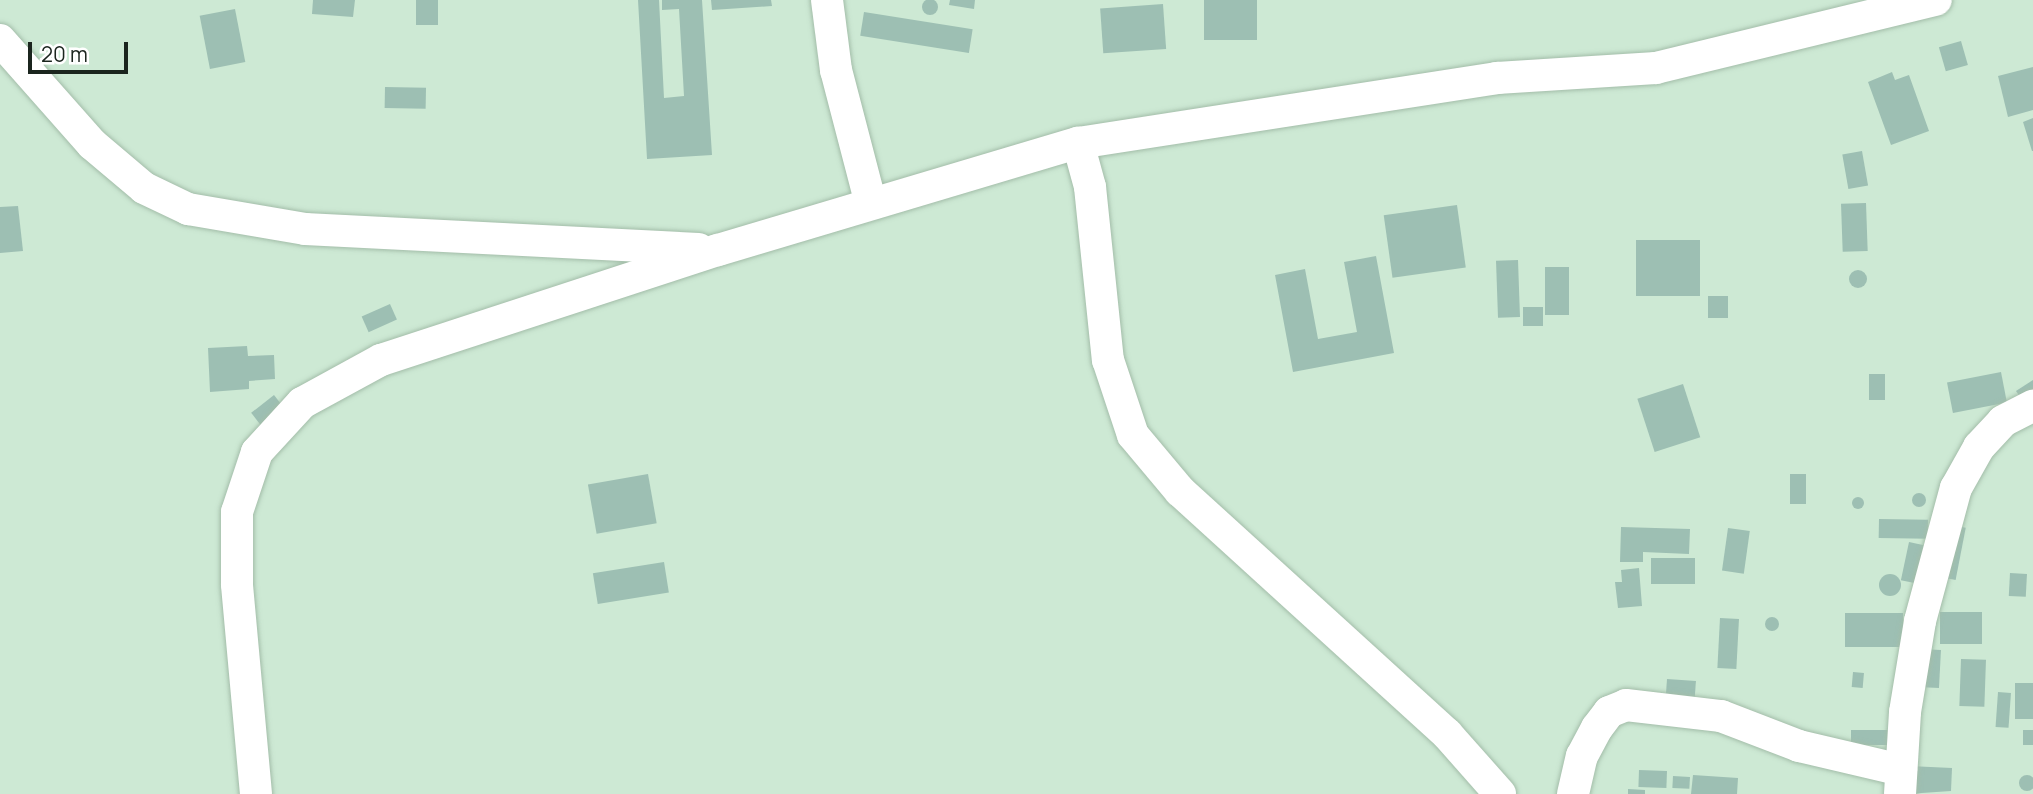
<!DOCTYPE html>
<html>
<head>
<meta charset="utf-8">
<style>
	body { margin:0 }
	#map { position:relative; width:2033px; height:794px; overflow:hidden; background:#cde9d4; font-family:Manrope,sans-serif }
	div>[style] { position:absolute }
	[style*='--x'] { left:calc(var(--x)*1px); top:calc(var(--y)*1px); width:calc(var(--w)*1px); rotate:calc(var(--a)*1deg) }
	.building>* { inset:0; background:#9dbfb3; transform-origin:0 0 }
	.round { border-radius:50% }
	.roads { filter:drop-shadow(0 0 2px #a3bda9) drop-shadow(0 0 2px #a3bda9) }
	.minor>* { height:32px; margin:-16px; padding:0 16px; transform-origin:16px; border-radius:16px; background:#fff }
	span { translate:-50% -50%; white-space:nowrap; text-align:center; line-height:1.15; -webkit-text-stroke:5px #fff; paint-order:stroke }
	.scale { position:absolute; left:28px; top:42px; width:100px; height:32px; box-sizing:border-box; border:4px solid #1b251e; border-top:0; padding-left:9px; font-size:21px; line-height:24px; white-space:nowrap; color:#1b251e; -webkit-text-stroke:5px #fff; paint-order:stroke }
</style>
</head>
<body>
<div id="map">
	<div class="building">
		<div class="round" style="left:922px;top:-1px;width:16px;height:16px"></div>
		<div style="clip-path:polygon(313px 0,355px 0,353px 17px,312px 14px)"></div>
		<div style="left:416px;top:0;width:22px;height:25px"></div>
		<div style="clip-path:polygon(638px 0,659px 0,664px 98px,684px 96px,679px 9px,662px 10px,662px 0,702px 0,712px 155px,647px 159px)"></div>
		<div style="clip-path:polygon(711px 0,771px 0,772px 6px,712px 10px)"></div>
		<div style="clip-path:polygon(950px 0,975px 0,974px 9px,949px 5px)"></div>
		<div style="left:1204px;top:0;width:53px;height:40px"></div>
		<div style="left:1163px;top:4px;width:45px;height:63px;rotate:86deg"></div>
		<div style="left:235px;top:9px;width:54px;height:36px;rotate:79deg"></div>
		<div style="left:864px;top:12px;width:110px;height:24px;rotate:9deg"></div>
		<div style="left:1961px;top:41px;width:25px;height:23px;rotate:74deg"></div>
		<div style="clip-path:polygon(2033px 67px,2033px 110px,2008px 117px,1998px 76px)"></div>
		<div style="clip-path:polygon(1892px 72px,1895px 80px,1909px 75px,1929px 131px,1891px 145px,1868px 82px)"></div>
		<div style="left:385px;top:87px;width:41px;height:21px;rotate:1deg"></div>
		<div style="clip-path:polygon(2033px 118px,2033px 151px,2032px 151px,2023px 122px)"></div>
		<div style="left:1862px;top:151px;width:35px;height:20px;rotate:80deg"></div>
		<div style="left:1866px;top:203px;width:48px;height:25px;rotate:88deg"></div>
		<div style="left:1457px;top:205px;width:63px;height:74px;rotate:82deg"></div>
		<div style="clip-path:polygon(18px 206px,23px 251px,0 253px,0 207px)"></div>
		<div style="left:1636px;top:240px;width:64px;height:56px"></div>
		<div style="clip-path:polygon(1376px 256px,1394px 353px,1293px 372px,1275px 275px,1305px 269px,1318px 339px,1357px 332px,1344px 262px)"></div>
		<div style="left:1518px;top:260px;width:57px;height:22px;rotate:88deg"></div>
		<div style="left:1545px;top:267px;width:24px;height:48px"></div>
		<div class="round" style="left:1849px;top:270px;width:18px;height:18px"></div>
		<div style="left:1708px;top:296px;width:20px;height:22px"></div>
		<div style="left:390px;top:304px;width:17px;height:31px;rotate:66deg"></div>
		<div style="left:1523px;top:307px;width:20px;height:19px"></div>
		<div style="clip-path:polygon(247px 346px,248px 356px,274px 355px,275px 379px,249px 381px,249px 389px,210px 392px,208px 348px)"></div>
		<div style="left:2001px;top:372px;width:31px;height:55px;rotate:79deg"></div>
		<div style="left:1885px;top:374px;width:26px;height:16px;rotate:90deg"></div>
		<div style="clip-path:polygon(2033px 380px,2033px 390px,2021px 398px,2016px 391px)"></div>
		<div style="left:1683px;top:384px;width:56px;height:48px;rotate:72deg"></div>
		<div style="left:274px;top:395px;width:18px;height:29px;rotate:52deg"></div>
		<div style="left:648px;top:474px;width:50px;height:61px;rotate:80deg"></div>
		<div style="left:1790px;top:474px;width:16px;height:30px"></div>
		<div class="round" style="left:1912px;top:493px;width:14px;height:14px"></div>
		<div class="round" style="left:1852px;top:497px;width:12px;height:12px"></div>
		<div style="left:1879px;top:519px;width:49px;height:19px;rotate:1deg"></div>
		<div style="left:1951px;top:525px;width:15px;height:53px;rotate:11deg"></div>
		<div style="clip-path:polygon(1621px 527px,1690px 529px,1689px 554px,1643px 552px,1643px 562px,1620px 562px)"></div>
		<div style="left:1728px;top:528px;width:22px;height:43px;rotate:8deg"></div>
		<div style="left:1909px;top:542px;width:19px;height:39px;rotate:12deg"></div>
		<div style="left:1651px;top:558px;width:44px;height:26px"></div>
		<div style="left:664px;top:562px;width:31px;height:72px;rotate:81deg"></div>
		<div style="clip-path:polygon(1639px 568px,1642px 606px,1618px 608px,1615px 582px,1622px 582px,1621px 570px)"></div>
		<div style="left:2010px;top:573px;width:17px;height:23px;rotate:3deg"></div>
		<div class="round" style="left:1879px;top:574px;width:22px;height:22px"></div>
		<div style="left:1940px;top:612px;width:42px;height:32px"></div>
		<div style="left:1845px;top:613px;width:58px;height:34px"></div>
		<div class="round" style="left:1765px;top:617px;width:14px;height:14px"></div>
		<div style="left:1720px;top:618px;width:19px;height:50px;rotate:3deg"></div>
		<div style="left:1920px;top:649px;width:21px;height:38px;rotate:3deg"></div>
		<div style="left:1961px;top:659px;width:25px;height:47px;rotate:2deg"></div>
		<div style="left:1853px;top:672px;width:11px;height:15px;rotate:5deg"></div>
		<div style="left:1667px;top:679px;width:29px;height:16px;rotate:4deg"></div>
		<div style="left:2015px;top:683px;width:18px;height:36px"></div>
		<div style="left:1998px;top:692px;width:13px;height:35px;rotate:4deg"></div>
		<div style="left:1851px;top:730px;width:37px;height:15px"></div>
		<div style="left:2023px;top:730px;width:10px;height:15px"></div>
		<div style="clip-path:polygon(1909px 766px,1952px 768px,1951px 791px,1907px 794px)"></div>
		<div style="left:1639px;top:770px;width:28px;height:17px;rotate:2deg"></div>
		<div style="clip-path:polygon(1693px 775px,1738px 778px,1737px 794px,1691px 794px)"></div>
		<div class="round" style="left:2019px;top:775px;width:16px;height:16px"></div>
		<div style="left:1673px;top:776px;width:17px;height:12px;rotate:3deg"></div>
		<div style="clip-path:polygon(1628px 789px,1645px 790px,1645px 794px,1628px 794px)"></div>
	</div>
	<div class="roads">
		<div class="minor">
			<div style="--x:827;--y:0;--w:71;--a:82.7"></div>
			<div style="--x:836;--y:70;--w:138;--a:75.4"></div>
			<div style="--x:0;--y:40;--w:139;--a:48.5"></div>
			<div style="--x:92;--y:144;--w:68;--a:40.2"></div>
			<div style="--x:144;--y:188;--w:49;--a:25.5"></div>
			<div style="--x:188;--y:209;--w:119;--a:9.7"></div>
			<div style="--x:305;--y:229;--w:394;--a:2.9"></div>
			<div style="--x:1078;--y:143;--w:46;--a:74.7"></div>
			<div style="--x:1090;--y:187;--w:174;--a:84.1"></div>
			<div style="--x:1108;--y:360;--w:79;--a:71.6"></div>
			<div style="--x:1133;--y:435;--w:73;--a:50"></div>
			<div style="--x:1180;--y:491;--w:361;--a:42.3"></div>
			<div style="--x:1447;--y:734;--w:80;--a:48.5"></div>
			<div style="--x:256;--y:794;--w:211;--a:-95.2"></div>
			<div style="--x:237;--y:584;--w:72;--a:-90"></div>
			<div style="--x:237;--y:512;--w:63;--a:-71.6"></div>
			<div style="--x:257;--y:452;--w:67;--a:-47.4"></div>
			<div style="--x:302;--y:403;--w:90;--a:-28.6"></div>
			<div style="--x:381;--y:360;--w:354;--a:-18.1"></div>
			<div style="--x:718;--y:250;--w:376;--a:-16.6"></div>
			<div style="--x:1078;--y:143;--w:424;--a:-8.8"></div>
			<div style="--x:1497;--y:78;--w:159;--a:-3.6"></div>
			<div style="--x:1656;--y:68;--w:288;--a:-13.7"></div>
			<div style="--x:1573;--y:794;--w:39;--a:-77"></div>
			<div style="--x:1582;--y:756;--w:32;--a:-62"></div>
			<div style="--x:1597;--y:728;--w:20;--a:-53"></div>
			<div style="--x:1609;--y:712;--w:18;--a:-22"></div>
			<div style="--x:1626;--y:705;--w:96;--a:6.6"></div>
			<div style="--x:1721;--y:716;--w:84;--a:21"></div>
			<div style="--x:1799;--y:746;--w:105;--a:13.2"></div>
			<div style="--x:1900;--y:794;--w:82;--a:-86.5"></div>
			<div style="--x:1905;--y:712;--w:92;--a:-80.6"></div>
			<div style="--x:1920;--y:621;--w:138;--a:-74.9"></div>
			<div style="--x:1956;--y:488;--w:47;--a:-60.7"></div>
			<div style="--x:1979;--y:447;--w:35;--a:-47"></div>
			<div style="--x:2003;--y:421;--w:34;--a:-27"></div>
		</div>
	</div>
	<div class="scale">20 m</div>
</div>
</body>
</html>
